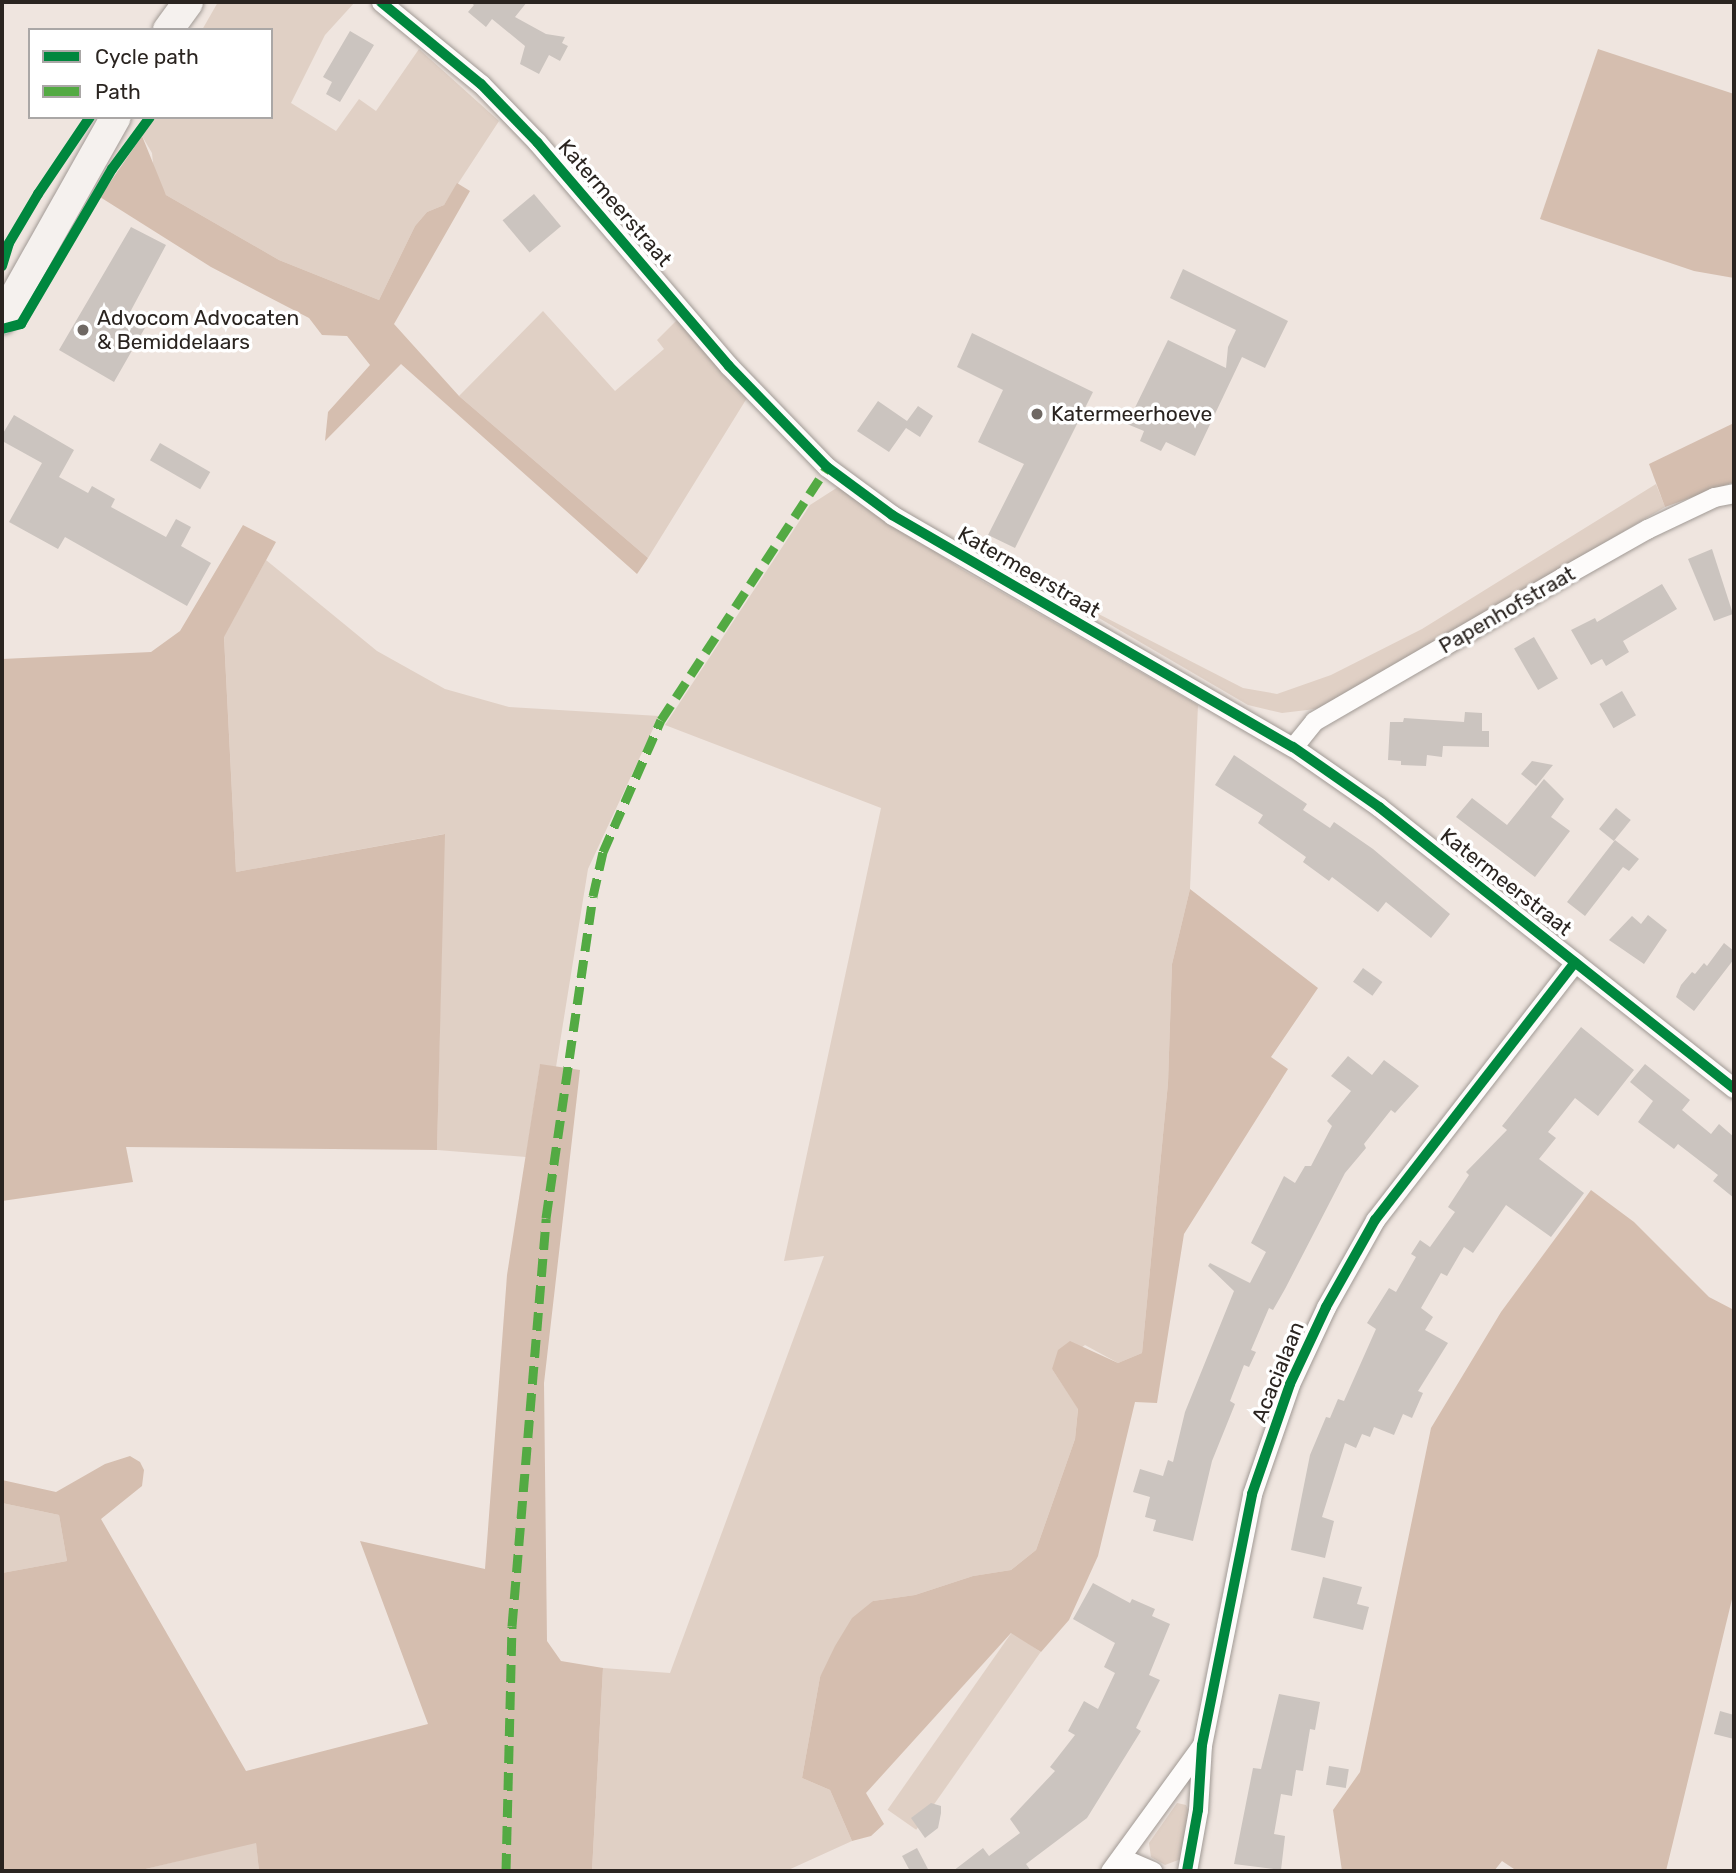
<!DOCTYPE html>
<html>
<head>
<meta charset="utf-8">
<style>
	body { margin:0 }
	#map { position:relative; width:1736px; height:1873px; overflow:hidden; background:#efe5df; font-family:Rubik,sans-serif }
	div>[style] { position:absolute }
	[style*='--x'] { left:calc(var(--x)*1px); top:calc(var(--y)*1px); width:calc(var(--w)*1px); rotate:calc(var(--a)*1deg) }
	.green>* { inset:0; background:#e0d0c5; transform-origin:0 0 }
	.forest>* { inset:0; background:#d5beaf }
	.building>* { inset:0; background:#cbc4bf; transform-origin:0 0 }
	.roads { filter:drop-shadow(0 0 2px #a19a95) drop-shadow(0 0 2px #a19a95) }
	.minor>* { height:19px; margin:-9.5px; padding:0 9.5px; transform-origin:9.5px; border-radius:9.5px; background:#fdfbfa }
	.primary>* { height:30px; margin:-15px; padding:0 15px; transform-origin:15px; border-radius:15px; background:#f5f1ee }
	.quiet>* { height:9px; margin-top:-4.5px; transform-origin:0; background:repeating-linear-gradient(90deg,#53aa43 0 18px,transparent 0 27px) }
	.cycleway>* { height:10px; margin:-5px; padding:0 5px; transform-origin:5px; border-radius:5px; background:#00873e }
	.dots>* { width:19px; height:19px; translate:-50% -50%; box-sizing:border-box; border:4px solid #fff; border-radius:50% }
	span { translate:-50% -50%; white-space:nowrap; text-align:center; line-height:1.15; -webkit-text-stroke:7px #fff; paint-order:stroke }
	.street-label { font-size:21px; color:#2a2420 }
	.poi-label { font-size:21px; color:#2a2420 }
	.left { translate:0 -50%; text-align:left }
	.frame { position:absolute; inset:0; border:4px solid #2a2420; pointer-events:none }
	.legend { position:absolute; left:28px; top:28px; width:245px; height:91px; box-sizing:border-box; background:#fff; border:2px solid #aaa7a6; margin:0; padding:9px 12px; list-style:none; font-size:21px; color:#2a2420 }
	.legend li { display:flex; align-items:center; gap:14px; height:35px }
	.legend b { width:35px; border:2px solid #aaa7a6 }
</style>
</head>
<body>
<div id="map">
	<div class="green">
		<div style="clip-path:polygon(218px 2px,355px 2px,325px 35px,291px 103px,336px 131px,359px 99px,376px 111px,419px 49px,499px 121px,444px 205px,427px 212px,415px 226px,379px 300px,279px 260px,166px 195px,154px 173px,152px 153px,142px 136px,153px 117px,271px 117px,271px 30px,202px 30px)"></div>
		<div style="clip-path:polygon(543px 311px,615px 391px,664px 349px,657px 340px,678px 319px,747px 398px,648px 558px,459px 396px)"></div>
		<div style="clip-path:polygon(1656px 484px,1665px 507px,1326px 707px,1307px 710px,1282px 713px,1248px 705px,1044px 586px,1243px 688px,1277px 694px,1331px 675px,1422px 629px)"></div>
		<div style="clip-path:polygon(838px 487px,963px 570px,1198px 705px,1190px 889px,1172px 964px,1168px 1083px,1142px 1353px,1118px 1363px,1085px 1345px,1052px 1369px,1078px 1408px,1075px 1439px,1036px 1550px,1011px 1570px,973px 1576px,915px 1595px,873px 1601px,820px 1677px,802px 1778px,830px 1790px,852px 1841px,786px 1871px,592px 1871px,603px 1668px,670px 1673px,824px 1256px,784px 1261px,881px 808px,665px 725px,810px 505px)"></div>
		<div style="clip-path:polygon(266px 560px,377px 651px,445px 689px,509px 707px,659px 716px,588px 869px,556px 1067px,540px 1065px,526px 1157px,437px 1150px,444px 834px,236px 872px,224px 636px)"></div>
		<div style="clip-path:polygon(2px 1503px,59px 1515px,67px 1561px,2px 1573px)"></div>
		<div style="left:1012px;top:1632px;width:35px;height:217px;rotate:35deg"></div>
		<div style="clip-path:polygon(1177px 1803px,1186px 1805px,1189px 1812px,1181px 1859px,1165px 1865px,1151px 1857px,1149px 1843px)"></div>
		<div style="clip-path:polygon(256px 1842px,259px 1871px,137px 1871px)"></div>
	</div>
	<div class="forest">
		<div style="clip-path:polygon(1598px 49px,1734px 94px,1734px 278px,1694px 271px,1540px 219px)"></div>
		<div style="clip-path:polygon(142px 136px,166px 195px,279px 260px,379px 300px,415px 226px,427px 212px,444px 205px,457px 183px,470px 191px,394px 324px,459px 396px,648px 558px,637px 574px,401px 364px,325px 441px,328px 412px,370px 365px,347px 336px,322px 335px,309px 318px,211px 267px,100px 197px)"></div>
		<div style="clip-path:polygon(1734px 423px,1734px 482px,1665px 507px,1649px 464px)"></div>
		<div style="clip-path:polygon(243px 525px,276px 542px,224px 637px,236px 872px,445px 834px,437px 1150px,126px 1147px,133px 1182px,2px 1201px,2px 659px,151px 652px,180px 631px)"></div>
		<div style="clip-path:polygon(1190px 889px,1318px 988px,1271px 1057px,1288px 1069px,1184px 1234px,1157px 1403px,1135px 1402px,1098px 1556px,1069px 1620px,1041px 1652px,1011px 1633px,866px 1793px,884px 1824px,871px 1836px,852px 1841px,830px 1790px,802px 1778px,820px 1677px,835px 1646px,852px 1618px,873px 1601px,915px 1595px,973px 1576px,1011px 1570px,1036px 1550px,1075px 1439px,1078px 1409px,1052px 1369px,1058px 1350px,1070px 1341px,1118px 1363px,1142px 1353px,1168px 1083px,1172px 964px)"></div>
		<div style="clip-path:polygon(540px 1064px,580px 1070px,544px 1383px,547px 1641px,561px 1661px,603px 1668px,592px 1871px,259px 1871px,256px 1843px,137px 1871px,2px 1871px,2px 1573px,67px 1561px,59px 1515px,2px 1503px,2px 1480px,56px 1492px,105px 1464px,130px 1456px,140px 1462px,144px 1470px,142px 1486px,101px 1519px,246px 1771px,428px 1724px,360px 1541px,485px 1569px,507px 1275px)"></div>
		<div style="clip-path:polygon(1591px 1190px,1634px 1222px,1709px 1297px,1734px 1310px,1734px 1591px,1666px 1871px,1517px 1871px,1502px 1861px,1494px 1871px,1342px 1871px,1333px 1810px,1360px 1772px,1431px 1428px,1501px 1312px)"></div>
	</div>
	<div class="building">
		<div style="clip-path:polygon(470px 2px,527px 2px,515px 17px,546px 34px,565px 37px,562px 43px,568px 46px,560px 61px,549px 55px,539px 74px,520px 64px,525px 46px,492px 19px,486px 27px,468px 12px,474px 5px)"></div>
		<div style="clip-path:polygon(350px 31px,374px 45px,340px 102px,326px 94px,332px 82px,323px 77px)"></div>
		<div style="left:534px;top:194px;width:42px;height:41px;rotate:50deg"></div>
		<div style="clip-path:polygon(131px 227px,166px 245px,128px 316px,146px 326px,114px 382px,59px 350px)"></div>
		<div style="clip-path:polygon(1183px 269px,1288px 321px,1265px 368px,1242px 357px,1195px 456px,1166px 442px,1161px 451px,1140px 441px,1144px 431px,1127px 424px,1168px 340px,1226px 368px,1228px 347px,1236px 330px,1170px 298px)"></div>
		<div style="clip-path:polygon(972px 333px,1093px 392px,1015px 548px,988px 535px,1024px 464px,978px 442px,1003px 390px,957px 367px)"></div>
		<div style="clip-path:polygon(878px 401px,907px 421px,918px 406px,933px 416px,920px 437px,906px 428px,889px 452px,857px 431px)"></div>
		<div style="clip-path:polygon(14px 415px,74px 450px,59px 477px,88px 493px,92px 486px,115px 499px,111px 507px,166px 537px,176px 519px,191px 527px,181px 546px,211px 563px,187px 606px,65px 537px,58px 549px,9px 522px,42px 463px,4px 442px,2px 435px)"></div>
		<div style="left:160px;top:443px;width:58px;height:20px;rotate:30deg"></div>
		<div style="clip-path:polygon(1712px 549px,1733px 614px,1714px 621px,1688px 559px)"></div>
		<div style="clip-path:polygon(1662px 584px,1677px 609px,1623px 641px,1629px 652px,1606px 666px,1602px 659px,1591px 665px,1571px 630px,1595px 618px,1597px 622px)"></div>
		<div style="left:1534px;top:637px;width:48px;height:23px;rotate:60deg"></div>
		<div style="left:1622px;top:691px;width:28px;height:26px;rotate:60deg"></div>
		<div style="clip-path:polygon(1465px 712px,1482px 713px,1482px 731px,1489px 731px,1489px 747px,1443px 746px,1442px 757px,1427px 755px,1426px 766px,1401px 765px,1401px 761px,1388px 760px,1390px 722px,1403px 722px,1404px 718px,1464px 722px)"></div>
		<div style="clip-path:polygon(1234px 755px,1307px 804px,1303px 810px,1330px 828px,1334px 822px,1373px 849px,1450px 914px,1431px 938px,1386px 902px,1378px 912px,1332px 877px,1329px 881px,1303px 862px,1306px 857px,1258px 823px,1263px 815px,1215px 785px)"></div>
		<div style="clip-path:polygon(1532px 761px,1553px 765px,1536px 786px,1521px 774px)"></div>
		<div style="clip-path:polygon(1544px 779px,1564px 799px,1551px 817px,1570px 831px,1535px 877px,1456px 817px,1472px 798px,1507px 825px)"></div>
		<div style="left:1616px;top:808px;width:19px;height:27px;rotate:39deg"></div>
		<div style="clip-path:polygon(1615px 840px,1639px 859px,1629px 871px,1623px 867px,1585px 916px,1567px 902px)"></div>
		<div style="clip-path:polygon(1648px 915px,1667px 930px,1644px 964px,1609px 940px,1632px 916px,1641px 924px)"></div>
		<div style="clip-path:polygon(1724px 943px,1734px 951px,1734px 959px,1694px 1011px,1676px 997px,1681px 985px,1692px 972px,1695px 974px,1704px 963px,1707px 966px)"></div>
		<div style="left:1363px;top:968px;width:24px;height:17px;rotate:36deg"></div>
		<div style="clip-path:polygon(1581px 1027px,1634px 1070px,1598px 1116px,1575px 1098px,1548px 1132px,1556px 1138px,1539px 1159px,1584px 1193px,1551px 1237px,1506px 1205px,1473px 1253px,1464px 1247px,1447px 1276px,1441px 1273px,1421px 1308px,1433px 1317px,1425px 1330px,1448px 1343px,1418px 1391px,1423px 1393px,1412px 1418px,1403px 1414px,1394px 1435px,1374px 1427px,1370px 1437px,1362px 1434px,1356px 1448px,1345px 1443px,1322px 1517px,1334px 1521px,1325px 1558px,1291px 1550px,1310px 1455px,1326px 1417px,1330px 1418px,1338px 1399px,1344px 1401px,1376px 1329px,1367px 1323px,1389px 1288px,1396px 1292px,1416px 1257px,1411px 1254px,1420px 1240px,1430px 1247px,1455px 1212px,1448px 1207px,1469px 1175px,1466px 1172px,1507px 1130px,1502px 1126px)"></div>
		<div style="clip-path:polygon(1348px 1056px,1372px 1075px,1384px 1060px,1419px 1086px,1395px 1113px,1391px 1110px,1364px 1144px,1366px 1148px,1345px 1173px,1285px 1289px,1273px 1310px,1269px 1308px,1251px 1350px,1256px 1352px,1249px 1367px,1244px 1365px,1230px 1401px,1235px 1404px,1212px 1461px,1193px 1541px,1153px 1531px,1156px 1520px,1145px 1517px,1150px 1497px,1133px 1492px,1140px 1469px,1163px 1476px,1168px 1460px,1173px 1462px,1185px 1412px,1234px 1291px,1208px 1266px,1210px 1263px,1250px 1283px,1266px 1252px,1251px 1243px,1284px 1176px,1295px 1183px,1305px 1166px,1311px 1166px,1332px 1126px,1327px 1121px,1351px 1091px,1331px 1076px)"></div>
		<div style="clip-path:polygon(1645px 1064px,1690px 1100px,1682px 1110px,1711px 1134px,1719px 1124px,1734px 1137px,1734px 1198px,1713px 1181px,1718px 1175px,1678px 1144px,1674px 1149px,1638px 1122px,1653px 1101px,1630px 1082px)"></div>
		<div style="clip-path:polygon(1323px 1577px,1362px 1587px,1357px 1604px,1369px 1607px,1363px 1630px,1313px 1618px)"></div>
		<div style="clip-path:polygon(1093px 1583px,1130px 1603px,1132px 1599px,1155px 1609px,1152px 1616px,1170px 1624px,1149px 1675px,1160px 1680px,1136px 1728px,1141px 1731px,1087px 1818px,1026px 1864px,1031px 1871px,953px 1871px,983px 1848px,989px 1856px,1020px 1833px,1010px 1819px,1055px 1771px,1050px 1767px,1075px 1735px,1068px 1731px,1084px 1701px,1098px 1709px,1115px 1673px,1104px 1667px,1115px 1643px,1073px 1619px)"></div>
		<div style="clip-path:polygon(1279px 1694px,1320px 1702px,1315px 1730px,1310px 1729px,1303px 1771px,1296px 1770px,1292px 1796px,1281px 1794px,1274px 1834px,1285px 1836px,1281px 1870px,1234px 1864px,1253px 1768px,1261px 1769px)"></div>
		<div style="clip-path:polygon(1720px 1711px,1734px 1715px,1734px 1739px,1714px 1734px)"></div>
		<div style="left:1329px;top:1766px;width:20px;height:19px;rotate:9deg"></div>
		<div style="clip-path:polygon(931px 1803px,941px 1806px,941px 1813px,938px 1828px,925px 1838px,911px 1818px)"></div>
		<div style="clip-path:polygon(917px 1848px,929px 1871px,910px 1871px,902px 1856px)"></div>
	</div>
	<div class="roads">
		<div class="minor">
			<div style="--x:381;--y:2;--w:129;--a:39.4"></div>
			<div style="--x:481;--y:84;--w:81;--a:46"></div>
			<div style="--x:537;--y:142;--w:295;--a:49.4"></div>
			<div style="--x:729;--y:366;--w:141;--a:45.9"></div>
			<div style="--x:827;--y:467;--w:81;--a:36.4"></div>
			<div style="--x:892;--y:515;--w:463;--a:30.1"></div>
			<div style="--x:1293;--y:747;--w:105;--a:34.9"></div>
			<div style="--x:1379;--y:807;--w:453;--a:38.4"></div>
			<div style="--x:1293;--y:747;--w:33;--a:-51"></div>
			<div style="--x:1314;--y:721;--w:287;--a:-30.1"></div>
			<div style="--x:1562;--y:577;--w:98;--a:-29.5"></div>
			<div style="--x:1647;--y:529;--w:74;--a:-25.5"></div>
			<div style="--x:1714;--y:497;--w:20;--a:-11"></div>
			<div style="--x:1122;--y:1858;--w:33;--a:23"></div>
			<div style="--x:1110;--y:1871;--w:156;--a:-53.9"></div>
			<div style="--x:1187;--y:1871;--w:62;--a:-79.8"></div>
			<div style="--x:1198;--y:1810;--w:65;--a:-86.5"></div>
			<div style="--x:1202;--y:1745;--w:256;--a:-78.7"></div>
			<div style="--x:1252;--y:1494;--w:116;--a:-70.9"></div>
			<div style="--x:1290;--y:1384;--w:85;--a:-64.9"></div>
			<div style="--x:1326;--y:1307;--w:100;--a:-60.6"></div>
			<div style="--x:1375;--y:1220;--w:326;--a:-52.2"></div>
		</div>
		<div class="primary">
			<div style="--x:168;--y:30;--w:34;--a:-54"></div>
			<div style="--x:2;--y:319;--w:232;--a:-60.6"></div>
		</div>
	</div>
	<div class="quiet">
		<div style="--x:506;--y:1871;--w:245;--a:-88.6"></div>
		<div style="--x:512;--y:1626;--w:409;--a:-85.2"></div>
		<div style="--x:546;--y:1218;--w:325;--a:-81.7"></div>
		<div style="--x:593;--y:896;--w:45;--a:-77.2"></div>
		<div style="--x:603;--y:852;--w:144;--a:-66.3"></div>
		<div style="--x:661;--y:720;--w:303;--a:-56.7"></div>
	</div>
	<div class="cycleway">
		<div style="--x:381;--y:2;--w:129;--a:39.4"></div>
		<div style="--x:481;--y:84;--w:81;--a:46"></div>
		<div style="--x:537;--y:142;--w:295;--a:49.4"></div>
		<div style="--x:729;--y:366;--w:141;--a:45.9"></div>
		<div style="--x:827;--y:467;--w:81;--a:36.4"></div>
		<div style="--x:892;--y:515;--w:463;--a:30.1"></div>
		<div style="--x:1293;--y:747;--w:105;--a:34.9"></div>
		<div style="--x:1379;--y:807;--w:453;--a:38.4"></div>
		<div style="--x:2;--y:266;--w:24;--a:-73"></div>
		<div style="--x:9;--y:243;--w:57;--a:-59.4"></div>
		<div style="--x:38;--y:194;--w:93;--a:-56"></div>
		<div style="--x:2;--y:329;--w:20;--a:-15"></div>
		<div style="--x:21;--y:324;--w:180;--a:-59.6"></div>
		<div style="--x:112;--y:169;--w:64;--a:-53.8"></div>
		<div style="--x:1187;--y:1871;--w:62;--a:-79.8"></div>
		<div style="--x:1198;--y:1810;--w:65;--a:-86.5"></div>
		<div style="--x:1202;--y:1745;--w:256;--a:-78.7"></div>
		<div style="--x:1252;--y:1494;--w:116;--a:-70.9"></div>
		<div style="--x:1290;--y:1384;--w:85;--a:-64.9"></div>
		<div style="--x:1326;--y:1307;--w:100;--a:-60.6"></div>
		<div style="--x:1375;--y:1220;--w:326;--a:-52.2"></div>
	</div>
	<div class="dots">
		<div style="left:83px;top:330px;background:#6f6863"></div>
		<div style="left:1037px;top:414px;background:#6f6863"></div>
	</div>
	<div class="street-label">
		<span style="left:615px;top:203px;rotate:49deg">Katermeerstraat</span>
		<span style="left:1029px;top:572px;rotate:30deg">Katermeerstraat</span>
		<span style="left:1507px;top:610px;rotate:-30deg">Papenhofstraat</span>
		<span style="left:1506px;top:882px;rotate:38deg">Katermeerstraat</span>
		<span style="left:1278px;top:1372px;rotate:-68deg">Acacialaan</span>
	</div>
	<div class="poi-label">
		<span class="left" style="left:97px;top:330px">Advocom Advocaten<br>&amp; Bemiddelaars</span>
		<span class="left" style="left:1051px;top:414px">Katermeerhoeve</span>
	</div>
	<div class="frame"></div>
	<ul class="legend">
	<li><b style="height:9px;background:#00873e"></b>Cycle path</li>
	<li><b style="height:9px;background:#53aa43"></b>Path</li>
	</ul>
</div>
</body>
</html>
